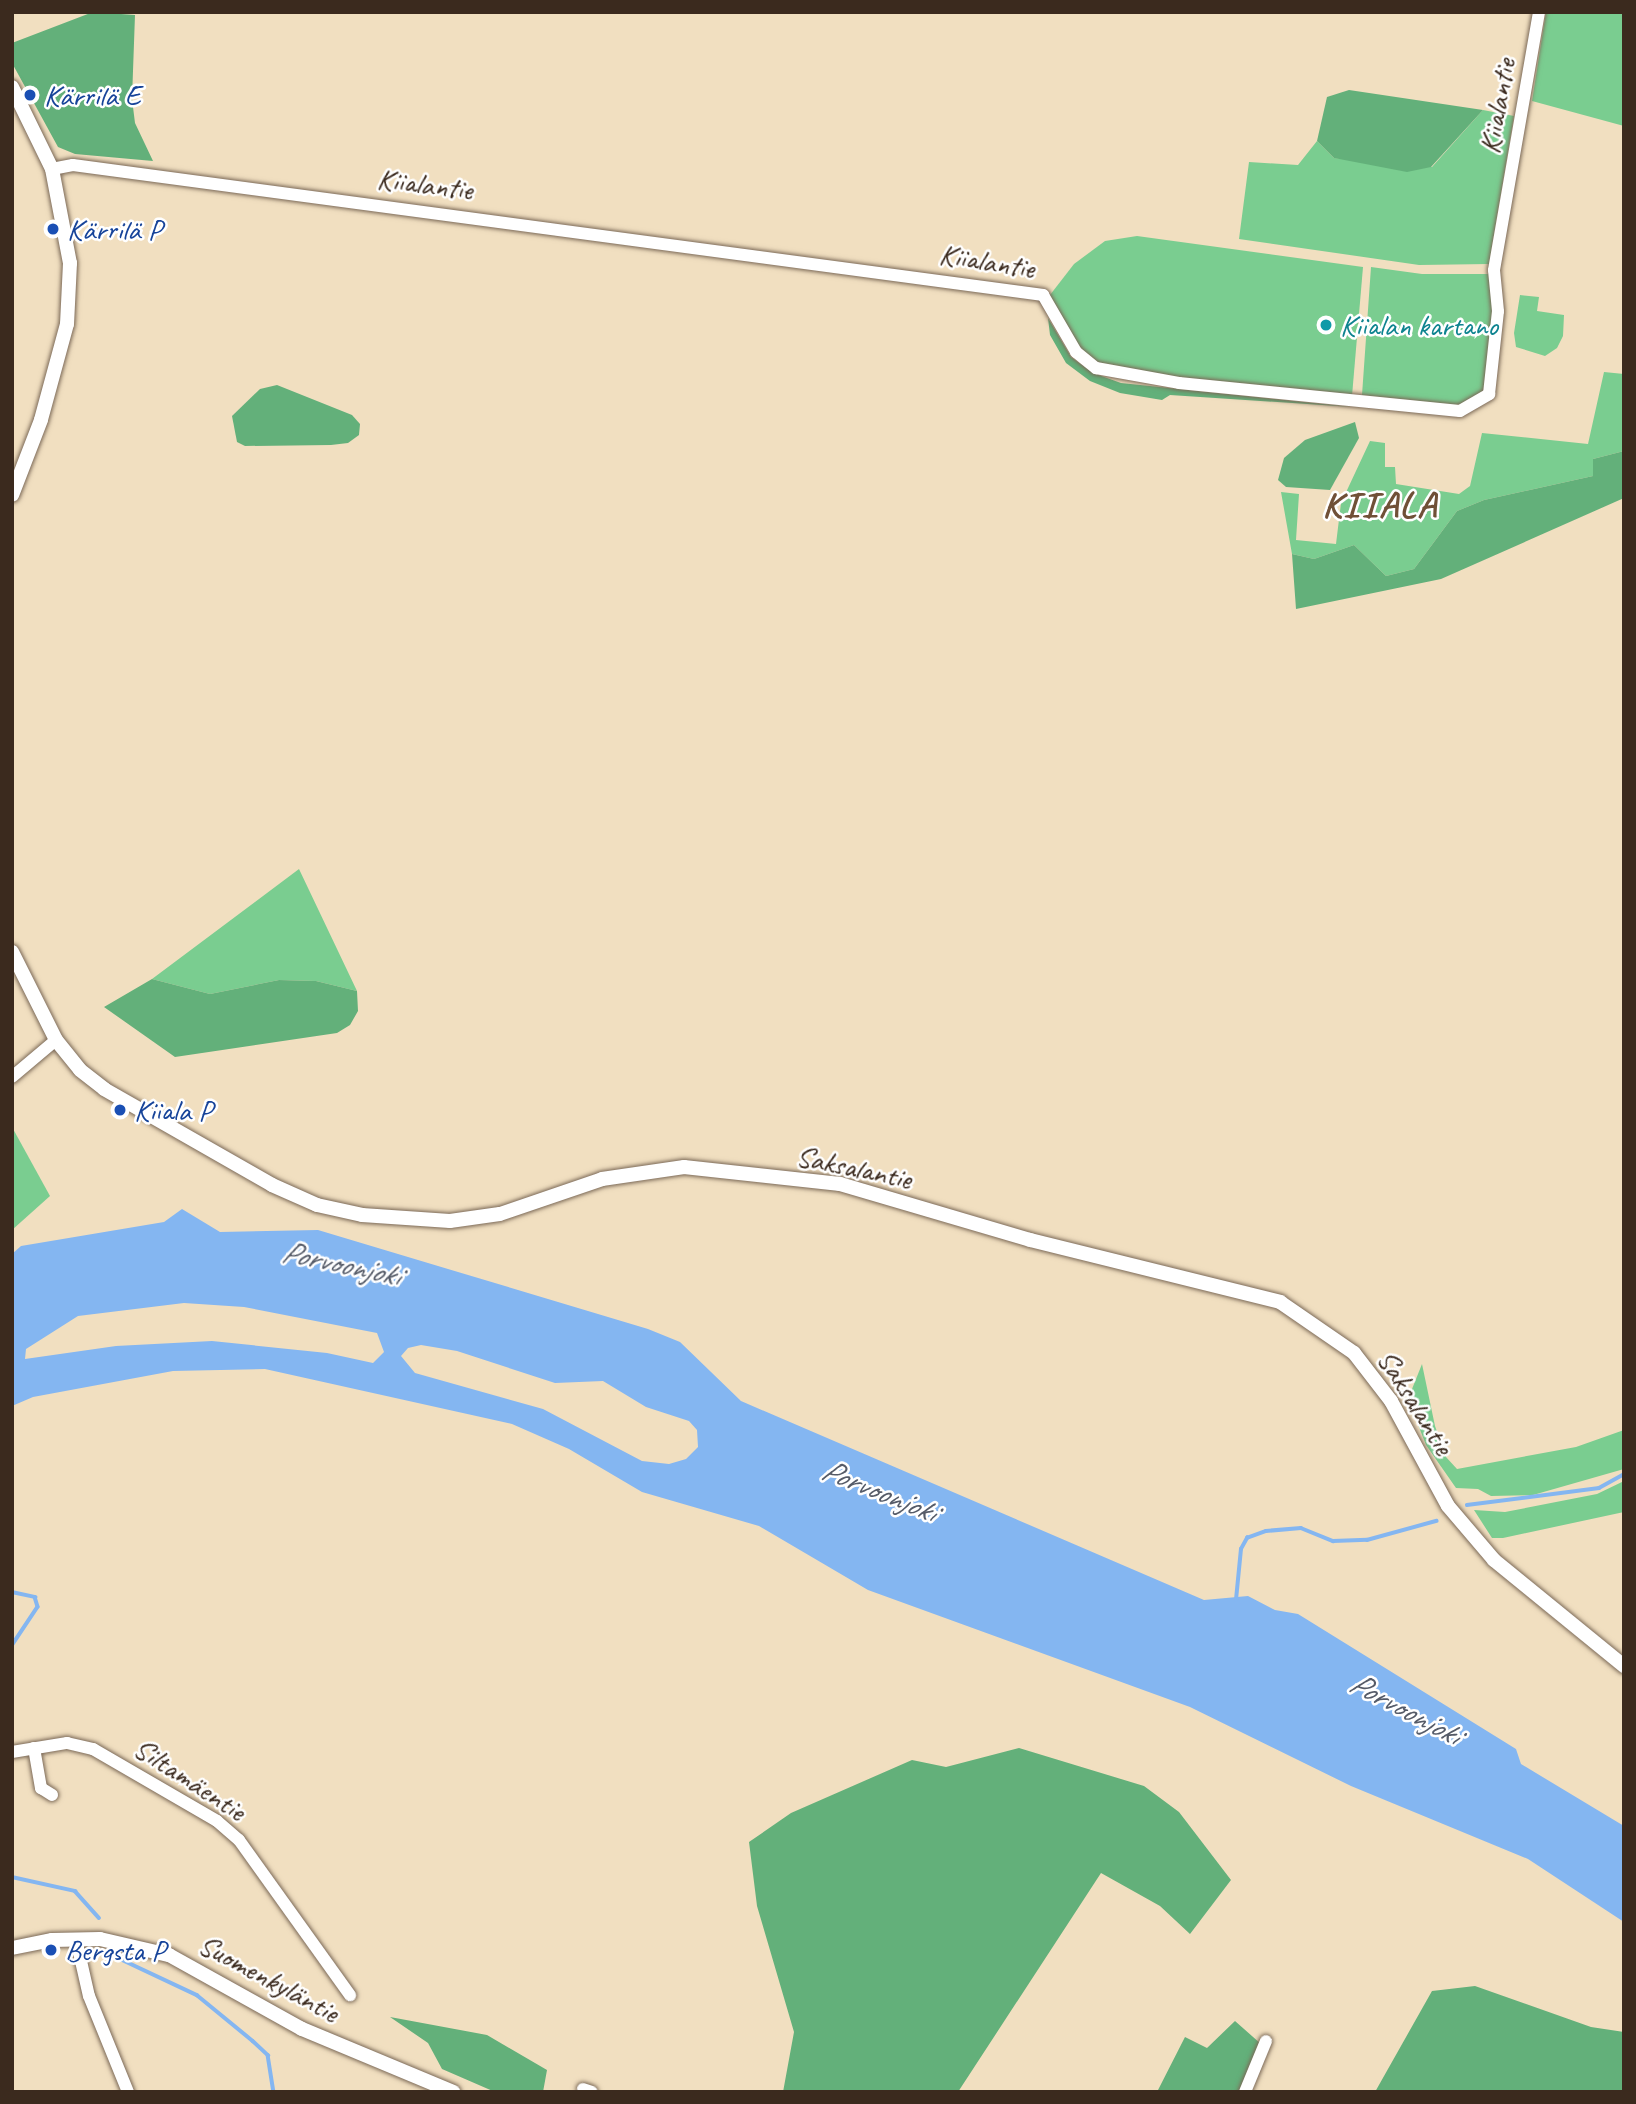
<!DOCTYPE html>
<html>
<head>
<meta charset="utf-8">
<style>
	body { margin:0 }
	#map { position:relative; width:1636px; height:2104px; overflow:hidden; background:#f1dfc0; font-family:Caveat,sans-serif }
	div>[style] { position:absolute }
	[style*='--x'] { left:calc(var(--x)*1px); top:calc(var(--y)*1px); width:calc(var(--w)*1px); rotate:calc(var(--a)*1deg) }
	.green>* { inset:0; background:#7acd90 }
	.forest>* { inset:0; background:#63b07a }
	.water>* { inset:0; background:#84b6f1 }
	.stream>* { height:3.5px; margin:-1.75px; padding:0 1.75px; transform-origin:1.75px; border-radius:1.75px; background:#84b6f1 }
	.roads { filter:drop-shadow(0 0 2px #7b6957) drop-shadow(0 0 2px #7b6957) }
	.minor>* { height:12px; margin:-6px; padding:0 6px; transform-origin:6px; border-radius:6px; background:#fff }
	.tertiary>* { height:14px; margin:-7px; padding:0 7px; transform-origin:7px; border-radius:7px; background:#fff }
	.dots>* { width:19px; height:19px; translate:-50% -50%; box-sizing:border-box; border:4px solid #fff; border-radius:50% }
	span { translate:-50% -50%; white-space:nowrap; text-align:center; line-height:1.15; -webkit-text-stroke:5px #fff; paint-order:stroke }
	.transit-label { font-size:30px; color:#164399 }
	.left { translate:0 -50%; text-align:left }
	.street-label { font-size:30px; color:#3b2a1e }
	.culture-label { font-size:30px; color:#0d838f }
	.water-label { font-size:32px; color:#555b68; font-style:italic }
	.district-label { font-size:37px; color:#705037; font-weight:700; letter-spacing:2px }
	.frame { position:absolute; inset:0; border:14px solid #3b2a1e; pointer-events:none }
</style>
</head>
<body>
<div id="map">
	<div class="green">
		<div style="clip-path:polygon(1546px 12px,1624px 12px,1624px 126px,1532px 101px)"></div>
		<div style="clip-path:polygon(1483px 110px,1514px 116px,1489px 264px,1419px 265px,1239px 239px,1249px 162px,1298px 165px,1317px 141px,1334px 158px,1432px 167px)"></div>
		<div style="clip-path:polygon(1137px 236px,1363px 267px,1352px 396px,1127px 372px,1099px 364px,1079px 348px,1050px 295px,1074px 264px,1105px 241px)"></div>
		<div style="clip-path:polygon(1371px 267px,1422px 274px,1491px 274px,1493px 310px,1485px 390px,1459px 406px,1362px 395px)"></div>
		<div style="clip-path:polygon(1520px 295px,1539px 297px,1537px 311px,1564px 315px,1563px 336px,1557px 348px,1545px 356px,1516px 347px,1514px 333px)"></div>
		<div style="clip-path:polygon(1604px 372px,1624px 374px,1624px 451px,1593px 459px,1593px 476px,1484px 500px,1457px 511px,1414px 569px,1386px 576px,1354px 545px,1314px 559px,1292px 554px,1281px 492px,1299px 494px,1296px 540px,1336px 544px,1341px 503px,1370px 441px,1385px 443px,1385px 467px,1395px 467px,1396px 484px,1459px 494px,1470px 486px,1482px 433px,1588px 444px)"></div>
		<div style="clip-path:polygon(299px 869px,357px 991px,316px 981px,279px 980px,210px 994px,152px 979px)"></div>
		<div style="clip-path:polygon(12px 1127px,50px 1196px,12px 1230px)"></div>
		<div style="clip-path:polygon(1422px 1364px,1435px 1426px,1446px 1457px,1457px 1469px,1576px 1447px,1624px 1430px,1624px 1469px,1533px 1495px,1491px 1496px,1478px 1489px,1456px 1488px,1426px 1445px,1408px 1399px)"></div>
		<div style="clip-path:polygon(1624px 1481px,1624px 1512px,1503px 1538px,1492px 1538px,1474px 1510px,1505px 1512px,1597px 1494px)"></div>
	</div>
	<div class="forest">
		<div style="clip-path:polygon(93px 12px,135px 15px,132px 99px,135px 123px,153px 161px,75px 154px,58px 147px,12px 63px,12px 43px)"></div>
		<div style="clip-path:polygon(1349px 90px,1483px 110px,1431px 167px,1407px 172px,1334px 158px,1317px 141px,1327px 97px)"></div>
		<div style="clip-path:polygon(1048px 318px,1071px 357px,1093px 373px,1121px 383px,1352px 407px,1170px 395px,1162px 400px,1120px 393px,1090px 381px,1066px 363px,1050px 335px)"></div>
		<div style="clip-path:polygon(277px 385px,352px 415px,360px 424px,359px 435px,348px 443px,331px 445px,245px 446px,237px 442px,232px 416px,260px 389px)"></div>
		<div style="clip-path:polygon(1355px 422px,1359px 438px,1330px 490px,1286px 487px,1278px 480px,1284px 458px,1305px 440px)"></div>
		<div style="clip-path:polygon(1624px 451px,1624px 498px,1441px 579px,1296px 609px,1292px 554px,1314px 559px,1354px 545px,1386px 576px,1414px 569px,1457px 511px,1484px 500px,1593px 476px,1593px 459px)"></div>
		<div style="clip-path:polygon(152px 979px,210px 994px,279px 980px,316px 981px,357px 991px,358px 1011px,350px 1025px,337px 1033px,175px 1057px,104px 1007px)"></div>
		<div style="clip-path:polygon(1019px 1748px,1144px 1786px,1179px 1812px,1231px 1880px,1190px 1934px,1160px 1906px,1101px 1873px,958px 2092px,783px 2092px,794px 2032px,757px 1906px,749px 1842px,791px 1813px,912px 1760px,946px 1767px)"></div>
		<div style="clip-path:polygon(1475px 1986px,1591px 2027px,1624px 2032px,1624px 2092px,1375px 2092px,1432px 1991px)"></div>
		<div style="clip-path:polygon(390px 2017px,487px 2035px,547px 2070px,543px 2092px,495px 2092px,442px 2069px,428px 2043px)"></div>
		<div style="clip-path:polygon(1235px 2021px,1261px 2044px,1241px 2092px,1157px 2092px,1185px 2037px,1207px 2048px)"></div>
	</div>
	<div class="water">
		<div style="clip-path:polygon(evenodd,182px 1209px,220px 1232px,318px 1230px,648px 1329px,680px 1342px,741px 1401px,1204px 1600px,1248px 1596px,1275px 1610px,1298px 1614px,1516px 1749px,1521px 1764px,1624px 1826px,1624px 1922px,1528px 1859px,1351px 1786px,1190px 1707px,868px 1590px,759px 1526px,642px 1492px,569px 1449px,512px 1424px,265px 1369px,173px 1371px,33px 1397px,12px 1406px,12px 1254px,21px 1246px,164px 1222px,182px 1209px,184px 1303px,244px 1307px,377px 1333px,384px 1352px,373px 1363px,327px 1353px,212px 1341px,116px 1346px,25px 1359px,26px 1349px,78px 1316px,184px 1303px,182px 1209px,421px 1345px,457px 1351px,555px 1383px,603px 1381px,646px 1407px,689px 1421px,697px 1430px,698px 1447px,686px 1459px,669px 1464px,642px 1461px,543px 1409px,415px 1373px,401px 1356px,408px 1348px,421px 1345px)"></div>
	</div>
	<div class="stream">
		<div style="--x:1467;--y:1505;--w:133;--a:-7.3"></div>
		<div style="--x:1599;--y:1488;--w:29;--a:-29"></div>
		<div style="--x:12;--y:1592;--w:24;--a:12"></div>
		<div style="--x:35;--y:1597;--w:10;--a:73"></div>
		<div style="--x:38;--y:1607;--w:47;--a:123.7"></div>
		<div style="--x:1236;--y:1600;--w:51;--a:-84.4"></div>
		<div style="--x:1241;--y:1549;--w:13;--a:-61"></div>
		<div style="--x:1247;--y:1538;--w:20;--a:-20"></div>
		<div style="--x:1266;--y:1531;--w:35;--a:-5"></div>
		<div style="--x:1301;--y:1528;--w:35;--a:22"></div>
		<div style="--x:1333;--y:1541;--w:34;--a:-2"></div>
		<div style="--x:1367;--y:1540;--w:72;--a:-15.4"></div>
		<div style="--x:12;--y:1877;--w:65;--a:12.5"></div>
		<div style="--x:75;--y:1891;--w:36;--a:48"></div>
		<div style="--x:114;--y:1956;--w:92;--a:25.2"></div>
		<div style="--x:197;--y:1995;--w:72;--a:39.4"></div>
		<div style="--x:253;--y:2041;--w:21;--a:43"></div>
		<div style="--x:268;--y:2055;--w:37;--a:81"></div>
	</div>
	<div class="roads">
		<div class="minor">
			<div style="--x:52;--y:169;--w:21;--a:-11"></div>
			<div style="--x:73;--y:165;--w:979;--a:7.63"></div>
			<div style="--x:1043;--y:295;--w:66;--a:59.9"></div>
			<div style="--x:1076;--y:352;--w:26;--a:39"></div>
			<div style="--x:1096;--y:368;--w:84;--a:10.2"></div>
			<div style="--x:1179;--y:383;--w:282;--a:5.7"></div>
			<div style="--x:1460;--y:411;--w:34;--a:-30"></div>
			<div style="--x:1489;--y:394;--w:83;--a:-83.8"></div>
			<div style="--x:1498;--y:311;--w:41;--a:-95.6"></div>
			<div style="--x:1494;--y:270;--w:262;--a:-80.1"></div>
			<div style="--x:12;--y:1077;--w:57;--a:-40.1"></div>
			<div style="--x:34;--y:1748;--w:41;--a:80.1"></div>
			<div style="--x:41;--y:1788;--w:13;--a:32"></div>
			<div style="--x:12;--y:1752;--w:56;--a:-9.3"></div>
			<div style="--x:67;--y:1743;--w:27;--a:13"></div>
			<div style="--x:93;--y:1749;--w:143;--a:30.1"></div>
			<div style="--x:217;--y:1821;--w:29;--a:41"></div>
			<div style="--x:239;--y:1840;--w:191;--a:54.4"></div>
			<div style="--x:76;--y:1939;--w:58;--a:77.2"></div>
			<div style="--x:89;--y:1996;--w:104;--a:67.9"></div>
			<div style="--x:583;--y:2089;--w:9;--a:18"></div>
			<div style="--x:1245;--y:2092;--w:55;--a:-67.6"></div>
		</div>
		<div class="tertiary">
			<div style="--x:12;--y:87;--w:91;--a:64"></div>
			<div style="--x:52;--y:169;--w:96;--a:79.2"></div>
			<div style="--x:70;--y:263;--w:61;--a:92.8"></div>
			<div style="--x:67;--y:324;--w:99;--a:105.2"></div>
			<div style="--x:41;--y:420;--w:80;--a:111.1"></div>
			<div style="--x:12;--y:952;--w:98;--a:63.4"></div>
			<div style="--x:56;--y:1040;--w:38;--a:51"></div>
			<div style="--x:80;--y:1070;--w:31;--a:38"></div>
			<div style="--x:104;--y:1089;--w:193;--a:29.7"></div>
			<div style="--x:272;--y:1185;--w:49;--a:24"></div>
			<div style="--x:317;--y:1205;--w:46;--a:12.5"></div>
			<div style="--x:362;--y:1215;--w:88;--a:3.9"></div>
			<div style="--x:450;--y:1221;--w:50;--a:-8"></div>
			<div style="--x:500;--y:1214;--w:108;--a:-18.9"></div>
			<div style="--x:602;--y:1179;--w:83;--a:-8.3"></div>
			<div style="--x:684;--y:1167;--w:157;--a:6.2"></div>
			<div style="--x:840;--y:1184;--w:198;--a:16.4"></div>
			<div style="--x:1030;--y:1240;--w:258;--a:13.9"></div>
			<div style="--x:1280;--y:1302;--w:90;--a:34.6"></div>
			<div style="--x:1354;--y:1353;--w:61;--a:52.4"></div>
			<div style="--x:1391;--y:1401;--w:119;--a:61.5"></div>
			<div style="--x:1448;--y:1506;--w:71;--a:49.6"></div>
			<div style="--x:1494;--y:1560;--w:168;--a:39.2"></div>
			<div style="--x:12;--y:1948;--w:41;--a:-11.3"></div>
			<div style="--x:52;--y:1940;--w:48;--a:-1.2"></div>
			<div style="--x:100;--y:1939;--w:71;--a:13.1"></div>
			<div style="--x:169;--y:1955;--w:152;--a:29.1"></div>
			<div style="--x:302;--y:2029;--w:164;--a:22.6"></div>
		</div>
	</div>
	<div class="dots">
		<div style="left:30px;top:95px;background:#1a4fb4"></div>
		<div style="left:53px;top:229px;background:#1a4fb4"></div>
		<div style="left:1326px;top:325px;background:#0f9aa8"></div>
		<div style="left:120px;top:1110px;background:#1a4fb4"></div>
		<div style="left:51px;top:1950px;background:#1a4fb4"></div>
	</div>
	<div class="transit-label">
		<span class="left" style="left:44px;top:95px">Kärrilä E</span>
		<span class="left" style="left:67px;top:229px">Kärrilä P</span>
		<span class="left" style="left:134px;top:1110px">Kiiala P</span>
		<span class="left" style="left:65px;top:1950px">Bergsta P</span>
	</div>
	<div class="street-label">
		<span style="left:1497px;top:106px;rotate:-80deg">Kiialantie</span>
		<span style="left:425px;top:184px;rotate:7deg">Kiialantie</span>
		<span style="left:987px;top:261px;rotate:9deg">Kiialantie</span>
		<span style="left:854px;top:1167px;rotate:12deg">Saksalantie</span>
		<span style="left:1416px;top:1402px;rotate:58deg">Saksalantie</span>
		<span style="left:190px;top:1779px;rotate:33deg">Siltamäentie</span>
		<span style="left:269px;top:1978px;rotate:28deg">Suomenkyläntie</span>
	</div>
	<div class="culture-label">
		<span class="left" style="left:1340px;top:325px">Kiialan kartano</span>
	</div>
	<div class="water-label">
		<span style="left:341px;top:1264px;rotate:12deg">Porvoonjoki</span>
		<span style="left:879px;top:1491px;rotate:22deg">Porvoonjoki</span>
		<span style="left:1405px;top:1709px;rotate:28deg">Porvoonjoki</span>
	</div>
	<div class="district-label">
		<span style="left:1380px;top:505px">KIIALA</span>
	</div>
	<div class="frame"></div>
</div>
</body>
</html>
